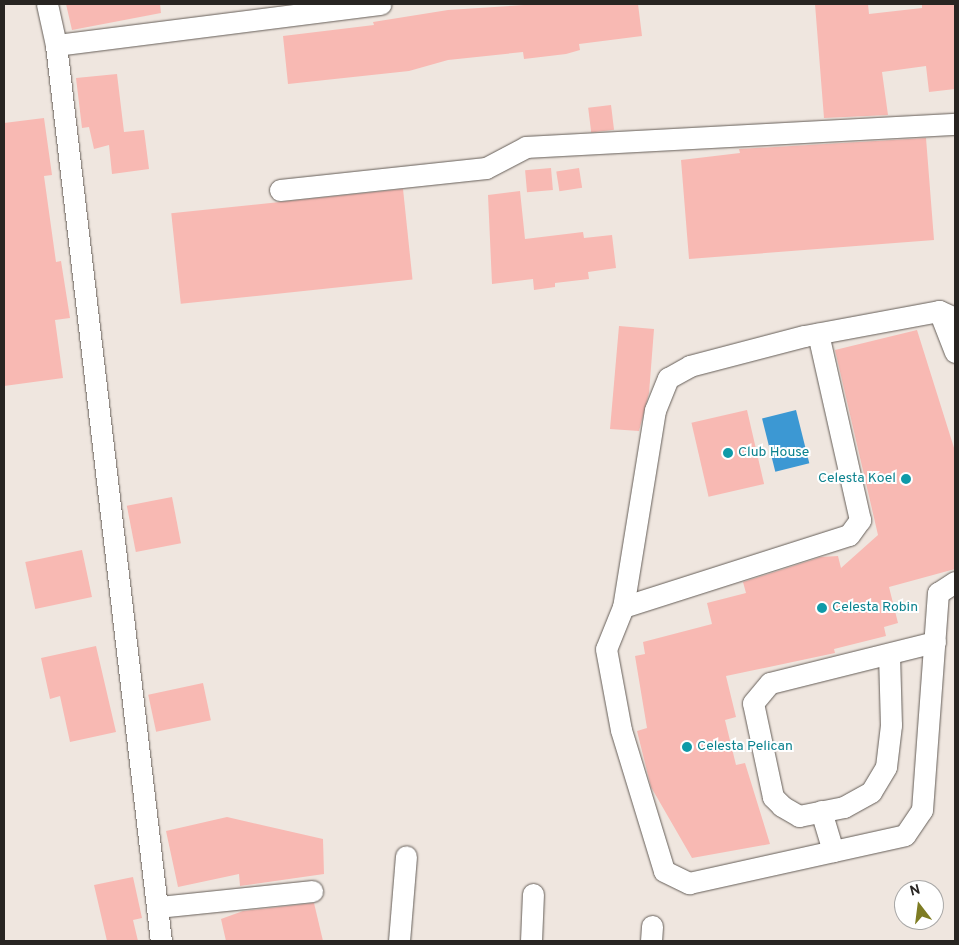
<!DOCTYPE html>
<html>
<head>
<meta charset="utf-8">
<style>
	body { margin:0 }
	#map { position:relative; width:959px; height:945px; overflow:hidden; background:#efe6df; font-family:Overpass,sans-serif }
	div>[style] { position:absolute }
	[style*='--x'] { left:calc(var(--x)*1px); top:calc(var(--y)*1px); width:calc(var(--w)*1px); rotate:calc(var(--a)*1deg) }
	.water>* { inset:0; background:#3c98d3; transform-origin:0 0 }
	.building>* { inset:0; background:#f8b9b3; transform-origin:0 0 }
	.roads { filter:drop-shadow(0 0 1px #655e58) drop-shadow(0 0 1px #655e58) }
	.street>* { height:21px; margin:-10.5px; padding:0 10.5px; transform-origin:10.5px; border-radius:10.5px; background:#fff }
	.dots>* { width:14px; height:14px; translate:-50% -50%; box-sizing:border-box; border:2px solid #fff; border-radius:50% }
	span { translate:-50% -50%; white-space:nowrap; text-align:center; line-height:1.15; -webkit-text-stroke:4px #fff; paint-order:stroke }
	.culture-label { font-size:14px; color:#0d838f }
	.left { translate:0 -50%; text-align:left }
	.right { translate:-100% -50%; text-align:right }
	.frame { position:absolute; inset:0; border:5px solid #282522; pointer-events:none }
	.north { position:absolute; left:894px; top:880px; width:50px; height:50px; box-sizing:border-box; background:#fff; border:1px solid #a9a8a7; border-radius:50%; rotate:345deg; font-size:14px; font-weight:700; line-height:20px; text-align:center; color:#282522 }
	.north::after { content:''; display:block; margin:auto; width:18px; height:22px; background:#7e7c23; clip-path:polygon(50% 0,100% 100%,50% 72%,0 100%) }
</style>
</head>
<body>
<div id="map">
	<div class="water">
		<div style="left:796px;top:410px;width:55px;height:35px;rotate:76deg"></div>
	</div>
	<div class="building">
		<div style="clip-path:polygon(66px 4px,160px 4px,161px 13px,72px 30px)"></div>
		<div style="clip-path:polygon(540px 4px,638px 4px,642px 36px,579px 44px,580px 50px,566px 54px,524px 59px,523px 52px,448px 60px,409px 71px,288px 84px,283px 36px,374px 25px,373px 22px,448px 10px)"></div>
		<div style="clip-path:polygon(815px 4px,868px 4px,869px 14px,922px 8px,922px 4px,955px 4px,955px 89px,929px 92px,926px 66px,882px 72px,888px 115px,824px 118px)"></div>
		<div style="clip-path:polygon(117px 74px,124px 132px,144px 130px,149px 169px,112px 174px,109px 145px,94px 149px,89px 127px,82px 128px,76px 78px)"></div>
		<div style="left:611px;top:105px;width:25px;height:23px;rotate:83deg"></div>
		<div style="clip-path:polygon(44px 118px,52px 175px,44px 176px,56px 262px,61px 261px,70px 318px,55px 320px,63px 378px,4px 386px,4px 123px)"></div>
		<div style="clip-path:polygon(926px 138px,934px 240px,689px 259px,681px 160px,740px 153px,739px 149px)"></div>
		<div style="left:551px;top:168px;width:22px;height:26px;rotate:85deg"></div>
		<div style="left:579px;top:168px;width:20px;height:23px;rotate:81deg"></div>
		<div style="left:403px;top:189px;width:91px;height:233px;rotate:84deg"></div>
		<div style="clip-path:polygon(520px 191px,525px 239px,583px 232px,584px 238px,612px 235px,616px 268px,588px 272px,589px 279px,555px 283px,555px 287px,534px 290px,533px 279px,492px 284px,488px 195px)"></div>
		<div style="clip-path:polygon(619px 326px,654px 329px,649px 393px,639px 431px,610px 429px)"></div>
		<div style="clip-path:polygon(917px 330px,955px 451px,955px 569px,889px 587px,898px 623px,884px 627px,886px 636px,834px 649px,835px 653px,726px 676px,736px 717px,725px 720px,736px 765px,745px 763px,770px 844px,692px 858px,651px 787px,637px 731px,647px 728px,635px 656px,645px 654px,643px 642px,712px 624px,707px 603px,746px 593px,743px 582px,821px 557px,838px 556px,841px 568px,878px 535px,835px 350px)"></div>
		<div style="left:747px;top:410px;width:76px;height:57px;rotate:77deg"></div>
		<div style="left:172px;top:497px;width:47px;height:46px;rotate:79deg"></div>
		<div style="left:82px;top:550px;width:48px;height:58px;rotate:78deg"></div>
		<div style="clip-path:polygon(96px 646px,116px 732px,70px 742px,60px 696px,50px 699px,41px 658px)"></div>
		<div style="left:203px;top:683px;width:38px;height:56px;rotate:78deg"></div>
		<div style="clip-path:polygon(227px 817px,323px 839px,324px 874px,240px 886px,239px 874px,178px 887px,166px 831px)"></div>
		<div style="clip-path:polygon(133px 877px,142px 918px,133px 920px,138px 941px,107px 941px,94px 885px)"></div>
		<div style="clip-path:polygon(314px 903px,323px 941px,226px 941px,221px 919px,243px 911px)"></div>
	</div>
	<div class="roads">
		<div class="street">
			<div style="--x:47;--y:4;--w:42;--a:77.6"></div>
			<div style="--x:56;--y:45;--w:902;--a:83.32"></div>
			<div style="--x:56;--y:45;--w:327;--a:-7.2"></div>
			<div style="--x:280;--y:190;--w:207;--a:-6.1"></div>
			<div style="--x:486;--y:168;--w:45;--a:-27.7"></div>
			<div style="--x:526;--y:147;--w:430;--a:-3.1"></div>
			<div style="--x:939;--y:311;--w:44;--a:68.7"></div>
			<div style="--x:955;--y:318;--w:17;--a:-156"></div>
			<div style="--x:939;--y:311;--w:137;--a:169.5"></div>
			<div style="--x:804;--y:336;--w:118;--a:165.3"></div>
			<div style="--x:690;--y:366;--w:25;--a:151"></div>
			<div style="--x:668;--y:378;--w:35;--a:112"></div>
			<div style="--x:655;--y:410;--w:200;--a:99.2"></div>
			<div style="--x:623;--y:607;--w:45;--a:112"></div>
			<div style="--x:606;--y:649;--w:82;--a:79.5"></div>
			<div style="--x:621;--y:730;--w:147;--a:73"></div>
			<div style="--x:664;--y:871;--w:28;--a:26"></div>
			<div style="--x:689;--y:883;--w:221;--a:-12.5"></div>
			<div style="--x:905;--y:835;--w:30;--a:-56"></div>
			<div style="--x:922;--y:810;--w:218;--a:-85.8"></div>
			<div style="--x:938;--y:593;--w:20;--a:-33"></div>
			<div style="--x:623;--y:607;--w:237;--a:-17.7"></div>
			<div style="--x:849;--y:535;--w:19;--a:-54"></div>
			<div style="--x:860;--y:520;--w:191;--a:-102.7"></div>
			<div style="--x:889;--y:654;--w:71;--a:88.4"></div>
			<div style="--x:891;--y:725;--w:42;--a:96.8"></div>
			<div style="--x:886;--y:767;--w:29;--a:121"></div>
			<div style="--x:871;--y:792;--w:31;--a:151"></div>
			<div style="--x:844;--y:807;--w:46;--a:168.7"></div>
			<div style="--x:799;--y:816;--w:20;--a:-150"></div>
			<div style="--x:782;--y:806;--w:13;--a:-135"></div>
			<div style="--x:773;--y:797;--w:96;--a:-102"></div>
			<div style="--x:753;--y:703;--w:26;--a:-50"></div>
			<div style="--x:770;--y:683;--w:170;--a:-14"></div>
			<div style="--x:821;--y:811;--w:42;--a:73.3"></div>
			<div style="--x:158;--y:907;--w:155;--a:-5.9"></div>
			<div style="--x:399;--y:941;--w:85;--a:-85.3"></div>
			<div style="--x:531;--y:941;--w:47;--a:-87.6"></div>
			<div style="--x:651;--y:941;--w:15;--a:-86"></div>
		</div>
	</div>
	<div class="dots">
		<div style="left:728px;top:453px;background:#0f9aa8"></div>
		<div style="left:906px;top:479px;background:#0f9aa8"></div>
		<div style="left:822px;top:608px;background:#0f9aa8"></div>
		<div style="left:687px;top:747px;background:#0f9aa8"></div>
	</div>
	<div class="culture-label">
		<span class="left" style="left:738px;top:453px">Club House</span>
		<span class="right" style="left:896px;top:479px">Celesta Koel</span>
		<span class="left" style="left:832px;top:608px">Celesta Robin</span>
		<span class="left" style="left:697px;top:747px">Celesta Pelican</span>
	</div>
	<div class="frame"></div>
	<div class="north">N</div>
</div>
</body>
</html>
